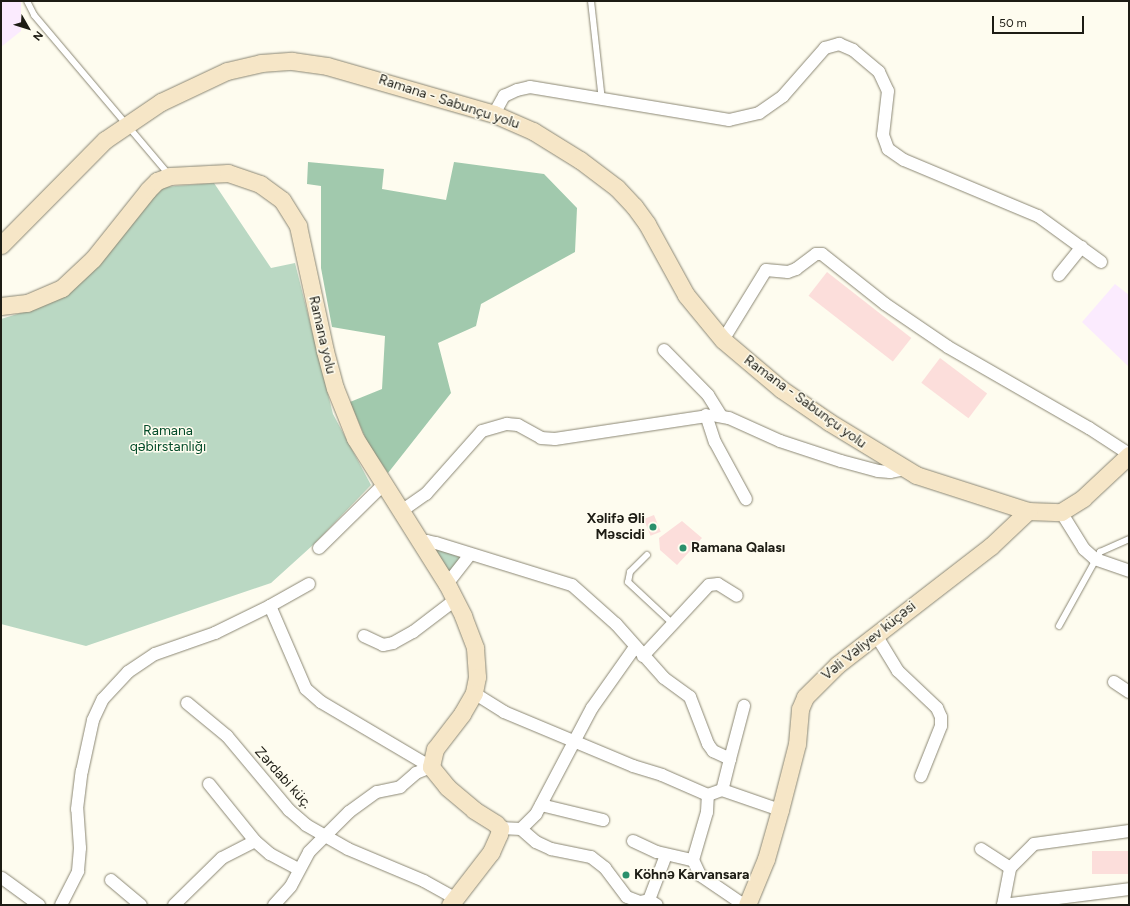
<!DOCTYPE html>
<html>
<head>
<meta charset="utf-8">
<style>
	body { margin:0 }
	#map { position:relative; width:1130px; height:906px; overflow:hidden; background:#fefcef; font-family:Figtree,sans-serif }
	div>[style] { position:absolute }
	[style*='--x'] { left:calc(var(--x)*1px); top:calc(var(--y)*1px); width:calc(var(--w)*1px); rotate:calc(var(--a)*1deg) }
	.industrial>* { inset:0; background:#fbebfe }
	.green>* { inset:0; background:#bad8c3 }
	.forest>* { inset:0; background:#a1c9ad }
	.building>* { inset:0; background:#fcdedb; transform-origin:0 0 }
	.roads { filter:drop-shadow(0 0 1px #8b8774) drop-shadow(0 0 1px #8b8774) }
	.lane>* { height:6px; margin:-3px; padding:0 3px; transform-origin:3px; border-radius:3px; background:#fff }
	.street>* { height:12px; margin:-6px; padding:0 6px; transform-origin:6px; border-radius:6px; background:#fff }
	.secondary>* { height:17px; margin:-8.5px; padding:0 8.5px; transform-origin:8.5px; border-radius:8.5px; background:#f6e6c7 }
	.dots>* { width:11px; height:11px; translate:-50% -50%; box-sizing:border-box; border:2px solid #fefcef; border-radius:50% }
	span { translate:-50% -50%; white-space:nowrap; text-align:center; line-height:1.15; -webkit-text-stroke:3px #fefcef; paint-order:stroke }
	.street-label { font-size:14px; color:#1d1c14 }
	.park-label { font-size:14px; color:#034b29 }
	.poi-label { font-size:14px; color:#1d1c14; font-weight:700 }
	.right { translate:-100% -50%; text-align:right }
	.left { translate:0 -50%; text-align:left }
	.frame { position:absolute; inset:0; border:2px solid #1d1c14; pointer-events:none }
	.north { position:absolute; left:8px; top:8px; width:40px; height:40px; -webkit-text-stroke:3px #fefcef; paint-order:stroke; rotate:129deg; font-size:11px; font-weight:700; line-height:16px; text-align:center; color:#1d1c14 }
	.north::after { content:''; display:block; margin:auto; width:14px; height:18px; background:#1d1c14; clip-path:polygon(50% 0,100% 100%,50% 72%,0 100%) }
	.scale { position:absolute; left:992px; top:16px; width:92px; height:18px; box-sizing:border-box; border:2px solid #1d1c14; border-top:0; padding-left:5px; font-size:12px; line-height:14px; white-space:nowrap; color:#1d1c14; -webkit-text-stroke:3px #fefcef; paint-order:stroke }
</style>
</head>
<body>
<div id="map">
	<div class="industrial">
		<div style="clip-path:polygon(1px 1px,21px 1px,21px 31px,1px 47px)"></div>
		<div style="clip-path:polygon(1115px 284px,1129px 295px,1129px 367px,1082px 322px)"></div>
	</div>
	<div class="green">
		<div style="clip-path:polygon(214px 183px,271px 268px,295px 263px,333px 414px,371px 485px,313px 545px,271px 583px,86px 646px,1px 624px,1px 319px,40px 307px,61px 296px,163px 187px)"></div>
		<div style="clip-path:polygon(435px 548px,462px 558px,447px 576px,432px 551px)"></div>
	</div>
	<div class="forest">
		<div style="clip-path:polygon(308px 162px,384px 169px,382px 189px,446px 200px,454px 162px,544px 174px,577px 208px,575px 252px,481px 304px,476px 326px,438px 343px,451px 393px,388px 473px,367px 442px,350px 402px,382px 389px,385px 336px,332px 327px,321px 268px,321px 186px,307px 184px)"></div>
	</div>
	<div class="building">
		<div style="left:827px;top:272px;width:107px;height:30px;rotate:38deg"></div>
		<div style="left:940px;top:358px;width:59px;height:31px;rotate:37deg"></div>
		<div style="left:654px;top:515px;width:18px;height:11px;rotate:68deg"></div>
		<div style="clip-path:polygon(682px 521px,702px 538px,677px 565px,660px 550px,659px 538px)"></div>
		<div style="left:1129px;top:851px;width:23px;height:37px;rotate:90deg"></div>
	</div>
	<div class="roads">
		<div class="lane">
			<div style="--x:27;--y:1;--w:16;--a:63"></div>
			<div style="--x:34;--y:15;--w:209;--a:49.8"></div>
			<div style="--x:591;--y:1;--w:101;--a:83.7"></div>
			<div style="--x:647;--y:555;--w:24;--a:135"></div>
			<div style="--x:630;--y:572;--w:10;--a:101"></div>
			<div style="--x:628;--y:582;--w:60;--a:43"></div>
			<div style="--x:1059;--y:626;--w:85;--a:-61"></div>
			<div style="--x:1100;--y:552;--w:32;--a:-24"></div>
		</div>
		<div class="street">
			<div style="--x:494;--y:114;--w:21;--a:-61"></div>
			<div style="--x:504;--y:96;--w:14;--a:-25"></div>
			<div style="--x:517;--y:90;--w:13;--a:-13"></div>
			<div style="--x:530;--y:87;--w:202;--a:9.4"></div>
			<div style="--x:729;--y:120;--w:31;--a:-13"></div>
			<div style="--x:759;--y:113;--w:29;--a:-35"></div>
			<div style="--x:783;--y:96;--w:64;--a:-48.8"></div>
			<div style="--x:825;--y:48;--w:15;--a:-16"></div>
			<div style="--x:839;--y:44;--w:15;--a:23"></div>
			<div style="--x:853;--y:50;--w:34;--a:40"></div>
			<div style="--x:879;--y:72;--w:21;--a:65"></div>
			<div style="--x:888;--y:91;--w:44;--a:96.5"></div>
			<div style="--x:883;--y:135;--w:15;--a:70"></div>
			<div style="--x:888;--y:149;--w:19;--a:35"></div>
			<div style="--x:904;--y:160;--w:145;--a:22.7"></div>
			<div style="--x:1038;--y:216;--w:78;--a:36.1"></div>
			<div style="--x:1059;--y:275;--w:36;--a:-51"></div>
			<div style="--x:723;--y:340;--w:82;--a:-58.4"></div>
			<div style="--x:766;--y:270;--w:22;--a:5"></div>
			<div style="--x:788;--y:272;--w:9;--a:-21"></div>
			<div style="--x:796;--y:269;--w:25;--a:-37"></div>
			<div style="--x:816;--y:254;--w:6;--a:0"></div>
			<div style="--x:822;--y:254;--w:80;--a:38.4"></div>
			<div style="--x:885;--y:304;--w:76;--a:34.3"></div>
			<div style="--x:948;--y:347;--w:163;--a:29.9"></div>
			<div style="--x:1089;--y:428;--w:48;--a:33"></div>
			<div style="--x:664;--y:350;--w:63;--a:45.6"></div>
			<div style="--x:708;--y:395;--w:25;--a:58"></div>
			<div style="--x:706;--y:415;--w:28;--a:72"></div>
			<div style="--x:715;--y:442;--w:65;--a:61.5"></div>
			<div style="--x:400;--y:512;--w:32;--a:-35"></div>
			<div style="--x:426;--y:494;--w:84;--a:-48.4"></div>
			<div style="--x:482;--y:431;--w:26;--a:-16"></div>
			<div style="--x:507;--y:424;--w:11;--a:5"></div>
			<div style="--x:518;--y:425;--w:26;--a:29"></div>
			<div style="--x:541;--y:438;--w:14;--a:4"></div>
			<div style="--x:555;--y:439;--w:160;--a:-8.6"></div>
			<div style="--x:713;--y:415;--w:16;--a:11"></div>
			<div style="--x:729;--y:418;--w:56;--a:24.3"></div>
			<div style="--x:780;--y:441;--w:64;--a:18.2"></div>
			<div style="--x:841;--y:461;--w:38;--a:15"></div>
			<div style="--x:878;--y:471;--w:12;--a:5"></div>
			<div style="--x:890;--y:472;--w:15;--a:-11"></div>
			<div style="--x:1061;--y:512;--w:44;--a:58.1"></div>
			<div style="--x:1084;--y:549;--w:15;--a:42"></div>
			<div style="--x:1095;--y:559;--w:36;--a:19"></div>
			<div style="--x:420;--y:543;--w:7;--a:-16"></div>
			<div style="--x:427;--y:541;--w:9;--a:13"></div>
			<div style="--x:436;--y:543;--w:142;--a:17.2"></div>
			<div style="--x:572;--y:585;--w:59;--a:41.6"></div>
			<div style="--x:616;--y:624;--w:72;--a:48.4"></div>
			<div style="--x:664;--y:678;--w:32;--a:36"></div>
			<div style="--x:690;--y:697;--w:50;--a:69"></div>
			<div style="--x:708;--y:744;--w:9;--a:54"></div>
			<div style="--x:713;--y:751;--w:19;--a:25"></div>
			<div style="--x:730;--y:759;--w:32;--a:104"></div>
			<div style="--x:722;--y:790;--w:61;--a:19"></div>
			<div style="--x:319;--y:548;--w:88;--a:-44.5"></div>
			<div style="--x:309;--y:584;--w:45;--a:150.6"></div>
			<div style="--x:270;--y:606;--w:90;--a:66.6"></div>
			<div style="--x:306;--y:689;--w:20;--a:41"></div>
			<div style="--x:321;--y:702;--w:128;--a:30.6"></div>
			<div style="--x:447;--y:584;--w:37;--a:-52"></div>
			<div style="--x:876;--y:635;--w:42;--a:58.6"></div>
			<div style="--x:898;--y:671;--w:54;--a:43.5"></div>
			<div style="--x:937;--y:708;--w:10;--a:66"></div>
			<div style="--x:941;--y:717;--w:9;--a:90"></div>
			<div style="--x:941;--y:726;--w:54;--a:111.8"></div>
			<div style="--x:364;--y:636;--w:21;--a:25"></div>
			<div style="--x:383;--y:645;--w:10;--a:-11"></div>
			<div style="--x:393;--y:643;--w:23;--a:-29"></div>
			<div style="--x:413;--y:632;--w:53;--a:-37.3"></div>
			<div style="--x:643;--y:656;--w:97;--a:-47.1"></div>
			<div style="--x:709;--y:585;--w:9;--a:-6"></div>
			<div style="--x:718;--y:584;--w:22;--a:32"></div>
			<div style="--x:1114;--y:682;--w:18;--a:34"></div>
			<div style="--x:474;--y:693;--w:36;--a:32"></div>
			<div style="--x:504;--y:712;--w:140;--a:22.7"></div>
			<div style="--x:633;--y:766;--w:30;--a:17"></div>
			<div style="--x:662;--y:775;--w:50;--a:23.5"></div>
			<div style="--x:708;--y:795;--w:15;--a:-20"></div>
			<div style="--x:187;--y:703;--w:52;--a:39.5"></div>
			<div style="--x:227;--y:736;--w:97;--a:50"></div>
			<div style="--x:289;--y:810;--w:23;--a:41"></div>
			<div style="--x:306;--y:825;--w:48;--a:29.7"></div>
			<div style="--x:348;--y:849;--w:82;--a:22.8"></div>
			<div style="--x:424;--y:881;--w:35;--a:29"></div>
			<div style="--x:730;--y:759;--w:55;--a:-75.2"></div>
			<div style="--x:209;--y:784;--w:73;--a:51.1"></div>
			<div style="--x:541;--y:805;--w:64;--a:13.6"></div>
			<div style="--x:500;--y:828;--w:21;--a:3"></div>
			<div style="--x:521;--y:829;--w:20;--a:41"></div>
			<div style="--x:536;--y:842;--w:17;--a:25"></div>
			<div style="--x:551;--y:849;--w:41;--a:11.3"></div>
			<div style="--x:591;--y:857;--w:18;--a:38"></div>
			<div style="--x:605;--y:868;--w:36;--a:53"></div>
			<div style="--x:627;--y:897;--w:14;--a:21"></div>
			<div style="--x:640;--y:902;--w:9;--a:-13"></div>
			<div style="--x:649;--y:900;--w:9;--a:32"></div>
			<div style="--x:521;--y:829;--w:21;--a:-45"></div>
			<div style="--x:536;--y:814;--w:120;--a:-62.2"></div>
			<div style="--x:592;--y:708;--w:75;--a:-54.8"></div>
			<div style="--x:633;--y:841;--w:26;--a:25"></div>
			<div style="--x:657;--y:852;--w:37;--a:13"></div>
			<div style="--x:693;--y:860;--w:17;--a:65"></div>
			<div style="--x:700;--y:875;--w:53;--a:34.3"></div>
			<div style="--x:981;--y:849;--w:35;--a:33"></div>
			<div style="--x:693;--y:860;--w:50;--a:-73.7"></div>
			<div style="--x:707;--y:812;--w:17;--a:-87"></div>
			<div style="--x:2;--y:878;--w:46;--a:36.1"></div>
			<div style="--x:111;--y:880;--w:39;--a:40"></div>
			<div style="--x:649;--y:900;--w:48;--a:-69.3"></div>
			<div style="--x:61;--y:905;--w:38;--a:-63"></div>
			<div style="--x:78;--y:871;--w:23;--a:-85"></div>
			<div style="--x:80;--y:848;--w:39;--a:-94"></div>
			<div style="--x:77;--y:809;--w:38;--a:-83"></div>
			<div style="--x:82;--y:771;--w:52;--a:-77.8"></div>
			<div style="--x:93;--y:720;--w:23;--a:-65"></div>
			<div style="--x:103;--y:699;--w:37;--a:-47"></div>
			<div style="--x:128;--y:672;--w:32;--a:-34"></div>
			<div style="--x:155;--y:654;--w:64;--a:-19.3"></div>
			<div style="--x:215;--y:633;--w:61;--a:-26.1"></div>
			<div style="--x:174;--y:905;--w:67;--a:-44.4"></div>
			<div style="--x:222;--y:858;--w:37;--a:-27"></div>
			<div style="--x:255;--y:841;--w:20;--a:41"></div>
			<div style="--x:270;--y:854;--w:32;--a:28"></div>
			<div style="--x:274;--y:905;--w:25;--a:-48"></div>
			<div style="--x:291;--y:886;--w:38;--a:-62"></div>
			<div style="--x:309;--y:852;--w:57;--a:-45"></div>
			<div style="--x:349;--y:812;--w:34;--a:-36"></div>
			<div style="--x:377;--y:792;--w:24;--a:-12"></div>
			<div style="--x:400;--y:787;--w:21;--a:-41"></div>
			<div style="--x:416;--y:773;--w:16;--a:-22"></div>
			<div style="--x:1003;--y:905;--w:38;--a:-79"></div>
			<div style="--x:1010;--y:868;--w:34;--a:-45"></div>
			<div style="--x:1034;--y:844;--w:96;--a:-7.8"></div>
			<div style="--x:1003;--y:905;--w:127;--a:-7.2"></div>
		</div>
		<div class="secondary">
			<div style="--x:1;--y:245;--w:148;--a:-45.3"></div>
			<div style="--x:105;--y:140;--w:68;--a:-34.2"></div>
			<div style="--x:161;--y:102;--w:73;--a:-25.2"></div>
			<div style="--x:227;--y:71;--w:35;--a:-13"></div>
			<div style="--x:261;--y:63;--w:31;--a:-4"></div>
			<div style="--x:292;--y:61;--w:35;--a:8"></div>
			<div style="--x:327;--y:66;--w:174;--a:16"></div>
			<div style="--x:494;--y:114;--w:43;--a:23.6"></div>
			<div style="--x:533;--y:131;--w:55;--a:31.7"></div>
			<div style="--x:580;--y:160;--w:46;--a:37.1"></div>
			<div style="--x:617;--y:188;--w:25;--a:47"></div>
			<div style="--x:634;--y:206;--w:22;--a:54"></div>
			<div style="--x:647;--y:224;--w:81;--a:61.2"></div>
			<div style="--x:686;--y:295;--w:58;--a:50.6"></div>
			<div style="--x:723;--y:340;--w:76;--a:40.2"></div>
			<div style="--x:781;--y:389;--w:58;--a:34.5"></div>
			<div style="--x:829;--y:422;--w:102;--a:31.3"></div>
			<div style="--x:916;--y:475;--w:118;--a:17.8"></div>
			<div style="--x:1028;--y:511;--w:33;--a:2"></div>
			<div style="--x:1061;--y:512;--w:26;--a:-32"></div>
			<div style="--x:1083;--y:498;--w:63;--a:-43.1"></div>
			<div style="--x:1;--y:306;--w:26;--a:-7"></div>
			<div style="--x:27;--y:303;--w:38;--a:-23"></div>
			<div style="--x:62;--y:288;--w:42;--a:-43.1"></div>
			<div style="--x:93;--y:259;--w:88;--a:-51.4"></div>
			<div style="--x:148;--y:190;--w:13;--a:-45"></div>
			<div style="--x:157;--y:181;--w:14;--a:-21"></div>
			<div style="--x:170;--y:176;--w:58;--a:-3"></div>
			<div style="--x:228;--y:173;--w:34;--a:19"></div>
			<div style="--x:260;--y:184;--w:27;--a:36"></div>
			<div style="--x:282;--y:200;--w:31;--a:58"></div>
			<div style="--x:298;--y:226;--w:128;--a:77.8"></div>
			<div style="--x:325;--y:351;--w:38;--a:75"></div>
			<div style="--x:335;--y:388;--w:54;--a:68.2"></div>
			<div style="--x:355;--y:438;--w:173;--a:57.8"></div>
			<div style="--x:447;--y:584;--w:36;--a:63"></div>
			<div style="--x:463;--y:616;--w:34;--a:69"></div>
			<div style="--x:475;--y:648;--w:29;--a:86"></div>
			<div style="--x:477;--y:677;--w:16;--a:101"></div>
			<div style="--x:474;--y:693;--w:24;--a:120"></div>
			<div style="--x:462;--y:714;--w:44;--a:127.6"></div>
			<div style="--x:435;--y:749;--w:18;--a:103"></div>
			<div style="--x:431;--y:767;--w:26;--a:51"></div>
			<div style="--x:447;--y:787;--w:35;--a:40"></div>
			<div style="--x:474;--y:810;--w:26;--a:32"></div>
			<div style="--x:496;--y:824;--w:6;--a:45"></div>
			<div style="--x:500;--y:828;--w:6;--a:99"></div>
			<div style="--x:499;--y:834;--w:20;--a:114"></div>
			<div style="--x:491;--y:852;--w:67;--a:127.7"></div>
			<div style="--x:747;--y:905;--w:50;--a:-67.6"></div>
			<div style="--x:766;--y:859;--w:51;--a:-74.1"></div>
			<div style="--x:780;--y:810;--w:68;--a:-75.6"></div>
			<div style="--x:797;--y:744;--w:35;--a:-85"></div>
			<div style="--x:800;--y:709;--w:13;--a:-67"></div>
			<div style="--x:805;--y:697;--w:45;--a:-45"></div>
			<div style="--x:837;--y:665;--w:195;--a:-37.7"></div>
			<div style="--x:991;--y:546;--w:51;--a:-43.4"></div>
		</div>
	</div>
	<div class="dots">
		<div style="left:653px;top:527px;background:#2a906c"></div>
		<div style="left:683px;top:548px;background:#2a906c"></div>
		<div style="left:626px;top:875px;background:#2a906c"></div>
	</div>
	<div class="street-label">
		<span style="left:449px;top:102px;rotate:18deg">Ramana - Sabunçu yolu</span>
		<span style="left:322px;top:335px;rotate:77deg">Ramana yolu</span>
		<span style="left:805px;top:402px;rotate:36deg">Ramana - Sabunçu yolu</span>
		<span style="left:869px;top:641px;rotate:-39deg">Vəli Vəliyev küçəsi</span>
		<span style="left:283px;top:778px;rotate:48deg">Zərdabi küç.</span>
	</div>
	<div class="park-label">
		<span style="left:168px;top:439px">Ramana<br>qəbirstanlığı</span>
	</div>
	<div class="poi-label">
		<span class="right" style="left:645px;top:527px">Xəlifə Əli<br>Məscidi</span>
		<span class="left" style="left:691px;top:548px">Ramana Qalası</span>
		<span class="left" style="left:634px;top:875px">Köhnə Karvansara</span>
	</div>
	<div class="frame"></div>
	<div class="north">N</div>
	<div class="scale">50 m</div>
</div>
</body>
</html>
